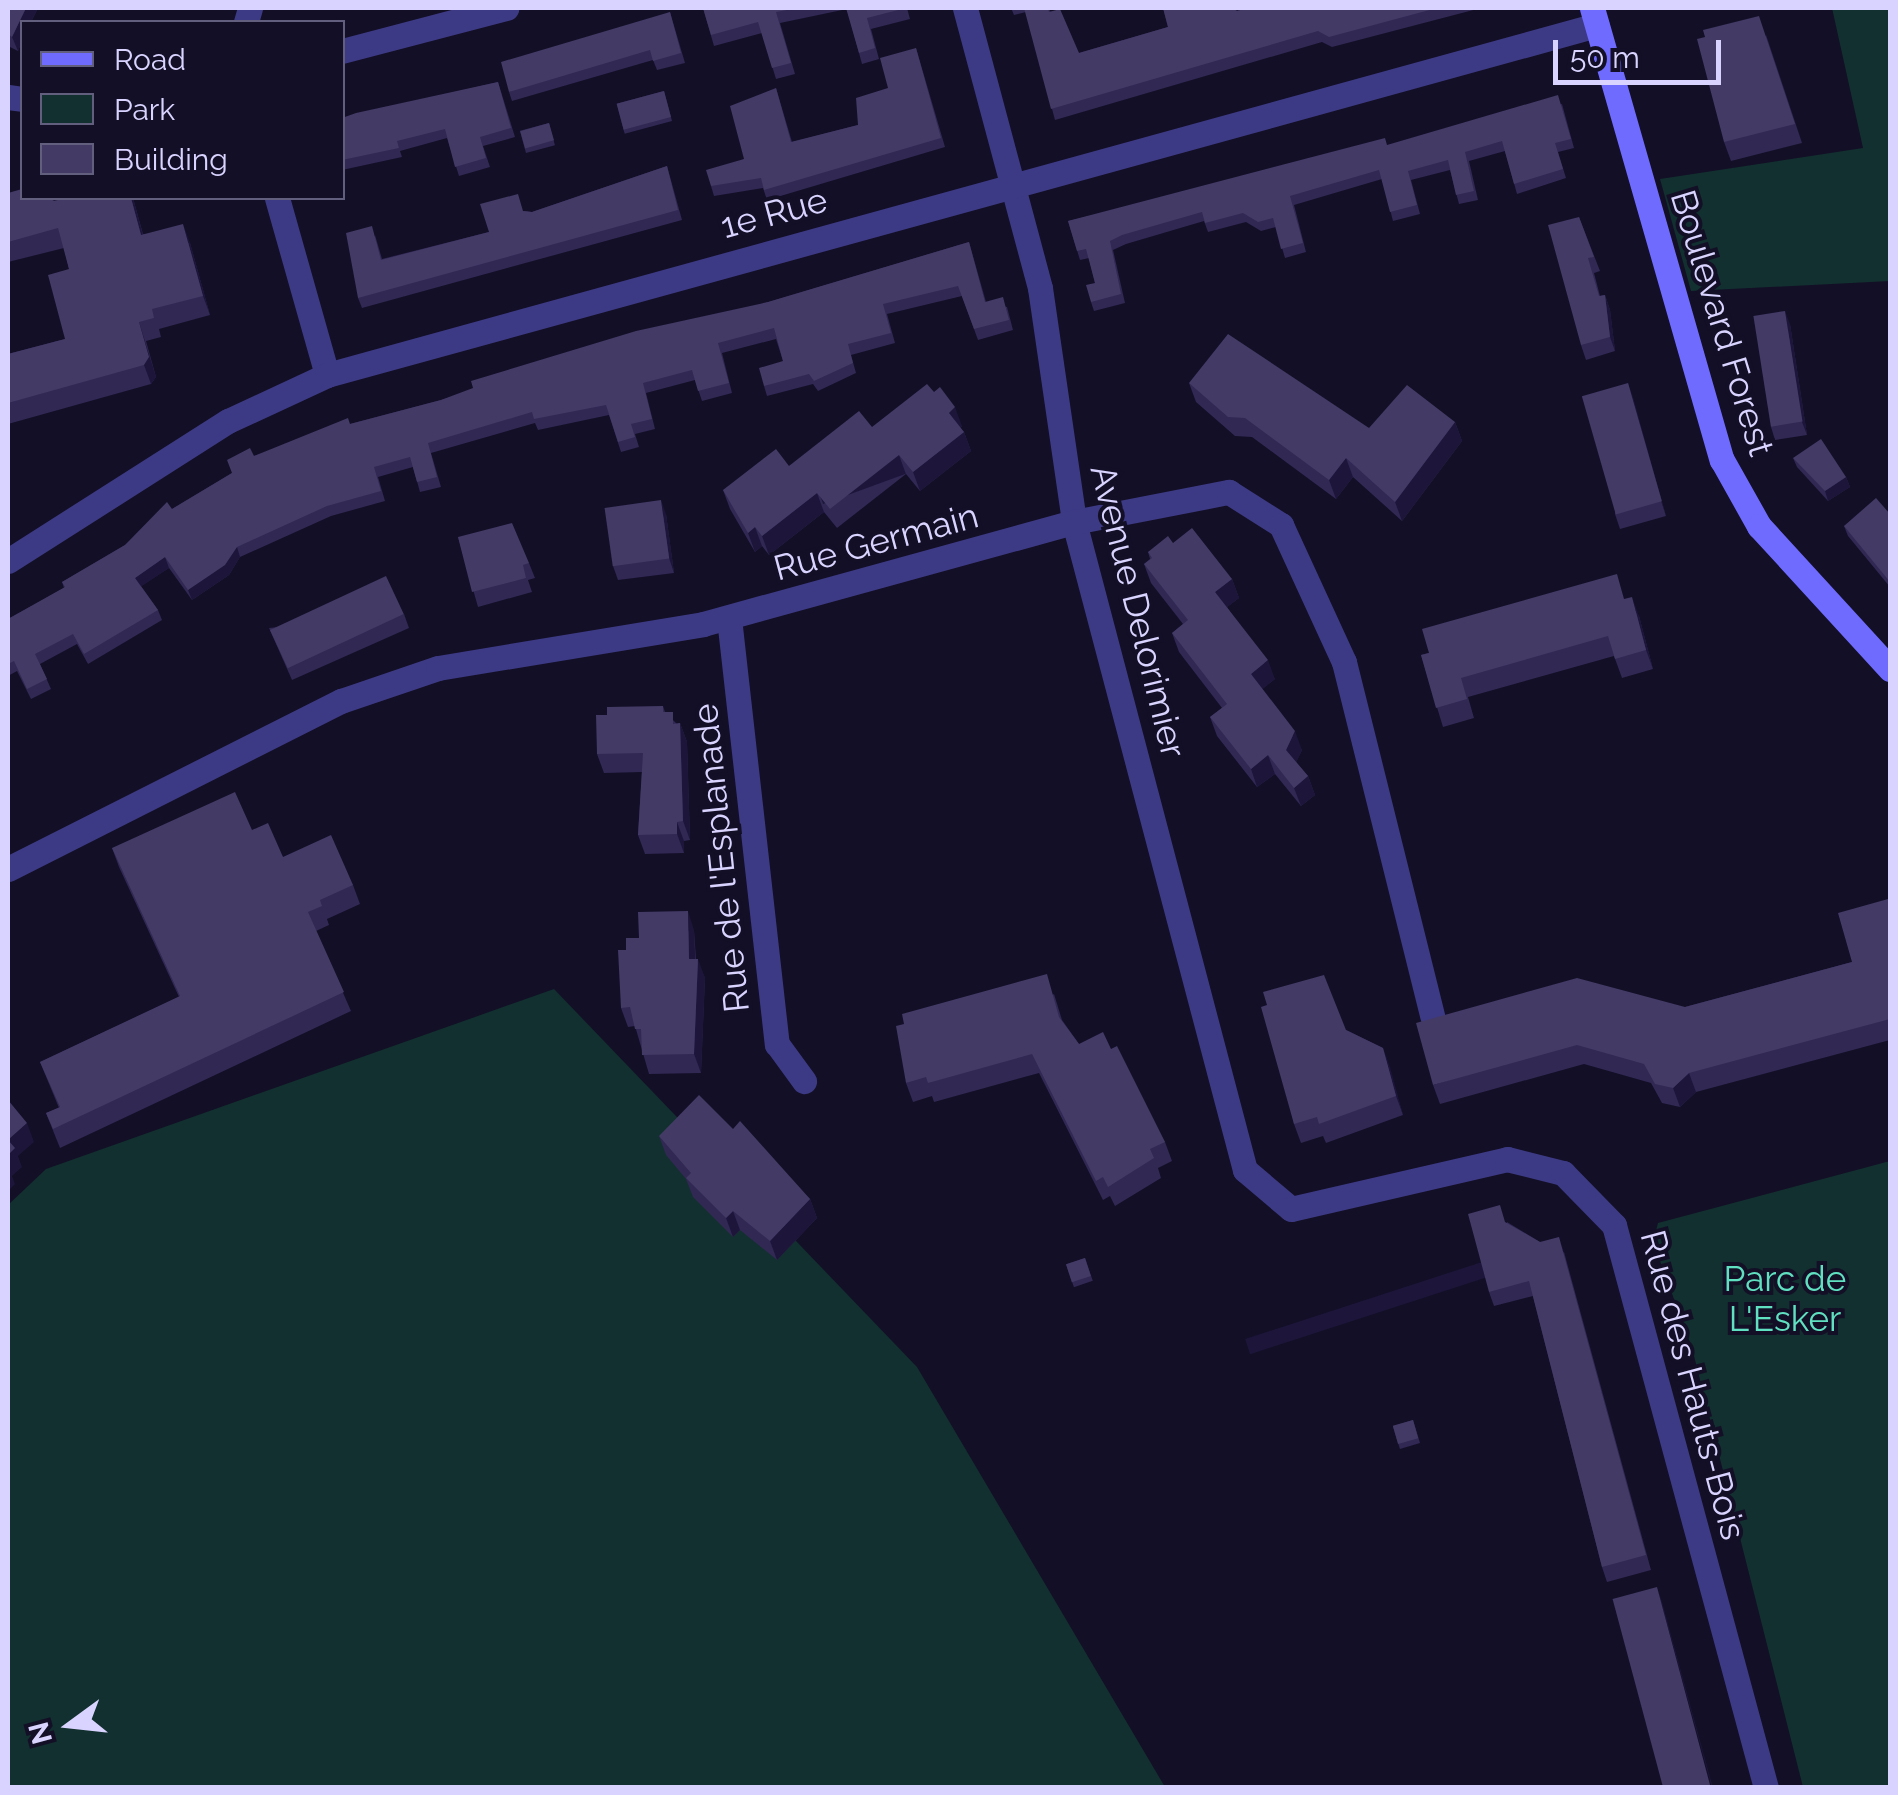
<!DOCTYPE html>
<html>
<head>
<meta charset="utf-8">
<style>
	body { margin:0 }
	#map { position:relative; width:1898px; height:1795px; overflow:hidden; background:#130f26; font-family:Raleway,sans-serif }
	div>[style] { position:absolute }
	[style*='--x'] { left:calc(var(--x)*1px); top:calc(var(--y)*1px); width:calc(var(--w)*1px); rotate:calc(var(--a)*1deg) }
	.green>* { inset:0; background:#12302f }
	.street>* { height:25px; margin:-12.5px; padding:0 12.5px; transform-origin:12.5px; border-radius:12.5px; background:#3d3a85 }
	.secondary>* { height:25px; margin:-12.5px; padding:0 12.5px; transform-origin:12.5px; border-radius:12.5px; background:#6f6bff }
	.wall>* { inset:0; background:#312854; transform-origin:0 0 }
	.shaded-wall>* { inset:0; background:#1d163a; transform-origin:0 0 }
	.building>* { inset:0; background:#433a66; transform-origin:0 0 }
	span { translate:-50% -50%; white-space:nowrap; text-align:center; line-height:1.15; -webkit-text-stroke:8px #130f26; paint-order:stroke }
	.street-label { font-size:35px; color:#d9d4ff }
	.park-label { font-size:35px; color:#5fe0c0 }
	.frame { position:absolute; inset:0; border:10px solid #d9d4ff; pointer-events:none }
	.legend { position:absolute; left:20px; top:20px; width:325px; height:180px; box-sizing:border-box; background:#130f26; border:2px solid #625e7d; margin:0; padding:12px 18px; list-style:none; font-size:30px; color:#d9d4ff }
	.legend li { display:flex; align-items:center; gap:20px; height:50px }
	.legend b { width:50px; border:2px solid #625e7d }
	.north { position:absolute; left:20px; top:1675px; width:100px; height:100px; -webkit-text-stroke:8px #130f26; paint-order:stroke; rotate:255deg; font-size:28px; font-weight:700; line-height:40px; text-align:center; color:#d9d4ff }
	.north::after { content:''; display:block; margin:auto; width:35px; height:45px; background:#d9d4ff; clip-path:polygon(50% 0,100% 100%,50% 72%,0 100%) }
	.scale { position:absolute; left:1553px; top:40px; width:168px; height:45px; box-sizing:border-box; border:5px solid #d9d4ff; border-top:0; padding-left:12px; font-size:30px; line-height:35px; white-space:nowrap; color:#d9d4ff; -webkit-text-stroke:8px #130f26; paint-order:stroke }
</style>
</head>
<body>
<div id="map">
	<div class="green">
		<div style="clip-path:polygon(1832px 8px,1890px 8px,1890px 281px,1691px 291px,1660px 179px,1863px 148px)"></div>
		<div style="clip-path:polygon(554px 989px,917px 1367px,1165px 1787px,8px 1788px,8px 1205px,46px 1169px)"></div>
		<div style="clip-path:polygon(1890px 1161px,1890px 1787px,1803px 1787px,1692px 1348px,1653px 1242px,1658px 1223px)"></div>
	</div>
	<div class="street">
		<div style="--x:965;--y:8;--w:290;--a:75"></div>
		<div style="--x:1040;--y:288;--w:236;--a:81.7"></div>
		<div style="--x:1074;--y:522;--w:670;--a:75.22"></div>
		<div style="--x:1245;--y:1170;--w:60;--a:40.3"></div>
		<div style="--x:1291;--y:1209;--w:222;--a:-13"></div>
		<div style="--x:1507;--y:1159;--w:58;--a:14"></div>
		<div style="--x:1563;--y:1173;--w:73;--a:45.6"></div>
		<div style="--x:1614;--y:1225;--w:583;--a:74.89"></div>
		<div style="--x:246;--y:22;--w:15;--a:-74"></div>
		<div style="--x:342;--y:51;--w:170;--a:-14.7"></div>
		<div style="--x:8;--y:97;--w:14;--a:8"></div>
		<div style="--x:277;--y:198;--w:184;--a:74.2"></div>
		<div style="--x:8;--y:561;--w:261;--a:-32.5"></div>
		<div style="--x:228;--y:421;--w:109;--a:-24.9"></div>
		<div style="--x:327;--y:375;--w:1317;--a:-15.41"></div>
		<div style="--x:729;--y:618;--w:429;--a:83.6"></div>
		<div style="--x:777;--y:1044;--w:46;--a:53.9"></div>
		<div style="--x:8;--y:869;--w:373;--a:-26.8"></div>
		<div style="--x:341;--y:701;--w:102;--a:-18.8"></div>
		<div style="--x:438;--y:668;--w:269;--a:-9.4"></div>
		<div style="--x:703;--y:624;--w:385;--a:-15.4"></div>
		<div style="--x:1074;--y:522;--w:158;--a:-11"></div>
		<div style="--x:1229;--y:492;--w:62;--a:32.4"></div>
		<div style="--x:1281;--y:525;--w:151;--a:65.3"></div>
		<div style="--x:1344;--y:662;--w:365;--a:76"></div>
	</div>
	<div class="secondary">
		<div style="--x:1592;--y:8;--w:470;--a:74"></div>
		<div style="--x:1722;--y:460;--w:76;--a:60.7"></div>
		<div style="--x:1759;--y:526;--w:194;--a:47.5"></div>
	</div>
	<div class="wall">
		<div style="clip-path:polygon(8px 8px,38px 8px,31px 22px,22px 22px,22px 41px,18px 51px,8px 46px)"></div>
		<div style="clip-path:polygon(703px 8px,907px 8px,910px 19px,871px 29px,879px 59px,862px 64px,847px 9px,780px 23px,795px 74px,776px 79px,762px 33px,714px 46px)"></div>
		<div style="clip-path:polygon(1011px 8px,1049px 8px,1050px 11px,1079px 53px,1168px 27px,1163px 8px,1236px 8px,1237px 11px,1250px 8px,1481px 8px,1332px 47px,1322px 42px,1055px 120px,1026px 12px,1014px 15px)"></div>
		<div style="clip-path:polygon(670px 12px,685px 63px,657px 70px,653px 60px,512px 101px,509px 92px)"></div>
		<div style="clip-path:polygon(1766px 35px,1802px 143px,1731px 161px,1724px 142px)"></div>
		<div style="clip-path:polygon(916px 48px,945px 147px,767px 200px,763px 188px,714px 196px,711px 186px,744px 159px,776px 88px,792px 142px,858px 125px,888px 88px)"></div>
		<div style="clip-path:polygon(498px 82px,515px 137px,483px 146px,490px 167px,459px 176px,447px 138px,400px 151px,402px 157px,342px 170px,342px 118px)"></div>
		<div style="left:664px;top:91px;width:31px;height:49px;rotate:75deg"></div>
		<div style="clip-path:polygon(1562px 104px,1574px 148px,1558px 152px,1566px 178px,1517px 194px,1505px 151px,1469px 161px,1478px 200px,1459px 204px,1450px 170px,1411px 180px,1420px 214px,1393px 221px,1382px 179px,1294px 205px,1306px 252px,1285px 258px,1276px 227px,1261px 231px,1246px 222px,1208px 232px,1204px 221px,1126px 244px,1113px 250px,1125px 303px,1094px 311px,1091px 302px,1095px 283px,1089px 258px,1080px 260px,1068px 221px)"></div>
		<div style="left:549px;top:123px;width:23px;height:30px;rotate:75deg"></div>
		<div style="clip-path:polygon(667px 166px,682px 220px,362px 308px,358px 298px,375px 235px,382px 259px,489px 232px,524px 211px,532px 212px)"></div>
		<div style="clip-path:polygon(8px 193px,22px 198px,53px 198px,54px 201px,133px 198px,143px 234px,190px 243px,210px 315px,159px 329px,161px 337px,146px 341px,156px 377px,151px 384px,8px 424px,8px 354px,65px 339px,69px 269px,64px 248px,8px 262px)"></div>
		<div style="clip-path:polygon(1579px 217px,1600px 271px,1594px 273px,1600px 296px,1605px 295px,1610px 310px,1615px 351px,1586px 360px,1581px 345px)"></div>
		<div style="clip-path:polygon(969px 242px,986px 302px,1007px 307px,1013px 330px,978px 340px,962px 296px,887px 314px,895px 343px,851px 355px,856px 373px,818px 391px,813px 384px,767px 396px,764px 386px,783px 361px,776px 339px,722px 353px,732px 393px,702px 401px,695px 380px,646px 393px,655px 429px,635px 434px,639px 447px,621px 452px,609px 415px,538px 430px,535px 423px,431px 453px,441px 487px,420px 492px,413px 467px,378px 477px,385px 501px,331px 516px,240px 557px,229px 575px,192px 600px,169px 568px,141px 586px,158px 610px,162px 620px,88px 664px,77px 644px,40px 664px,51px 689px,31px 699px,17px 671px,8px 676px,8px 619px,64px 588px,62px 582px,125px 545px,172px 509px,232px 473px,254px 456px,350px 424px,441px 400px)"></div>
		<div style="clip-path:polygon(1790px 324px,1807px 435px,1775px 440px,1771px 427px)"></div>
		<div style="clip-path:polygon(1189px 383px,1369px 428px,1455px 422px,1462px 441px,1402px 521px,1353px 477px,1336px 499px,1252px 437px,1235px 436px,1196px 402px)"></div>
		<div style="clip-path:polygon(1628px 383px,1666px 516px,1620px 529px,1615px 514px)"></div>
		<div style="clip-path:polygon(962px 426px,960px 428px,964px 432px,971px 451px,920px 491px,906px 474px,837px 528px,824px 512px,769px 555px,762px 546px,755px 552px,730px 509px,723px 490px,789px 466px,872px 427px)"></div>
		<div style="clip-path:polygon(1793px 458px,1846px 477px,1850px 487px,1828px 501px,1797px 467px)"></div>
		<div style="clip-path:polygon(666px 514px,674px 573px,618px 580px,613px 566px)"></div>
		<div style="clip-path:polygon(1890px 514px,1890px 587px,1848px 536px,1844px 526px)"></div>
		<div style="clip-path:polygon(458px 537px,529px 563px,535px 578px,528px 580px,532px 592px,478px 607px)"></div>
		<div style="clip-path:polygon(1173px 543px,1232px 579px,1239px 598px,1227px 607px,1275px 679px,1262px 689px,1302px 750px,1296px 762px,1308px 776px,1315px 795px,1301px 806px,1275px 774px,1257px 787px,1217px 736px,1210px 717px,1222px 708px,1179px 652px,1172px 633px,1183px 624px,1151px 583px,1144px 564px,1150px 559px,1148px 552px)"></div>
		<div style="clip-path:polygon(1626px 599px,1639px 616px,1653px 669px,1622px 678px,1614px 656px,1468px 697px,1474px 718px,1443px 727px,1421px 655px)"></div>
		<div style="clip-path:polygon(404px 614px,409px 628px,292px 680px,269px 628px)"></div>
		<div style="clip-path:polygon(663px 706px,665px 712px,677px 724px,680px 723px,687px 742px,690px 840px,684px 841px,684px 853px,645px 854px,638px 835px,642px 772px,604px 773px,597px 754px,607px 715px)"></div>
		<div style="clip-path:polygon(252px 830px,283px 857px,353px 885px,360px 904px,327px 919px,329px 925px,316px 931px,351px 1011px,60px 1148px,46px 1113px,59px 1108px,40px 1062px,179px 997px,119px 867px,112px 848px)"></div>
		<div style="clip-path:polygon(1890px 905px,1890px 1040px,1696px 1092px,1680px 1107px,1662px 1103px,1651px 1083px,1584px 1064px,1440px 1104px,1433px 1085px,1685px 1007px,1852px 962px)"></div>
		<div style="clip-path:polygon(694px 930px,696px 959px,705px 978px,701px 1073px,649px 1074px,635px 1026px,628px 1027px,621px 1008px,639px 938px)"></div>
		<div style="clip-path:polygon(1054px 994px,1062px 1020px,1079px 1044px,1111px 1049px,1165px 1142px,1172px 1161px,1158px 1168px,1161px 1178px,1115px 1206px,1110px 1196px,1103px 1200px,1039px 1073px,934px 1102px,932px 1096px,913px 1102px,906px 1083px)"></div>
		<div style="clip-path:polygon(1267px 1005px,1346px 1030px,1383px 1048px,1403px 1115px,1326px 1143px,1323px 1136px,1301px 1143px,1294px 1124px)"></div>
		<div style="clip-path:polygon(733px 1129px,810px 1199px,817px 1218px,777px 1260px,740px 1230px,733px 1237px,693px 1197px,686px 1179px,666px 1155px,659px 1136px)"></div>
		<div style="clip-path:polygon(1507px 1222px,1540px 1242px,1564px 1252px,1651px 1570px,1607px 1582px,1602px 1567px,1533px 1296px,1494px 1306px,1489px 1292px)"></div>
		<div style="left:1085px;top:1258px;width:24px;height:20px;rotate:71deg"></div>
		<div style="left:1413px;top:1420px;width:24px;height:21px;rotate:73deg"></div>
	</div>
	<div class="shaded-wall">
		<div style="clip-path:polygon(26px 8px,38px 8px,31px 22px,22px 22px,22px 41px,18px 51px,12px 37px)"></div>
		<div style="clip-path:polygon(131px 198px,133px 198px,148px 254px,141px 235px)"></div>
		<div style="clip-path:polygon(183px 224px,190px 243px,210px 315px,203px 296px)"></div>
		<div style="clip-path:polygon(1605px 295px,1610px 310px,1615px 351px,1610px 337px)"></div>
		<div style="clip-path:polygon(1785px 311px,1790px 324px,1807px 435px,1802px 422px)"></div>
		<div style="clip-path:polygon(139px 322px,156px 377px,151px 384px,144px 365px)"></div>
		<div style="clip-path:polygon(1628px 383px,1633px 397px,1666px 516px,1661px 501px)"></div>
		<div style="clip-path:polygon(955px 407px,962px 426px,955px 432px,949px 413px)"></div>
		<div style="clip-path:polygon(1455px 422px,1462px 441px,1402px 521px,1395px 502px)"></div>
		<div style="clip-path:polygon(964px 432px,971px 451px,920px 491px,913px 472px)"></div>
		<div style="left:899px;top:455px;width:20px;height:88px;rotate:70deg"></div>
		<div style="clip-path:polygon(1346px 458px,1353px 477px,1336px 499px,1329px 480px)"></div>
		<div style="clip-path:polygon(1846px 477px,1850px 487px,1828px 501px,1825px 491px)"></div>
		<div style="clip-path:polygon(817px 493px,824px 512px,769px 555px,762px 536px)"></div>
		<div style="clip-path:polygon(661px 500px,666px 514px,674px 573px,669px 558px)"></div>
		<div style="clip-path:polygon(755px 527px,762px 546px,755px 552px,748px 533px)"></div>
		<div style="clip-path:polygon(237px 547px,240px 557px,229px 575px,192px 600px,188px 590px)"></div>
		<div style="clip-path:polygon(165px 557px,169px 568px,139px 588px,135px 578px)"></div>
		<div style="clip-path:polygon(1232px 579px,1239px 598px,1222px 611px,1215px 592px)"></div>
		<div style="clip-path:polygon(1632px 597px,1639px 616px,1653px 669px,1646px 650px)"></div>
		<div style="clip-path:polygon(1268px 660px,1275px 679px,1258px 693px,1251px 674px)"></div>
		<div style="clip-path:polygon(680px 723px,687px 742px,690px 840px,683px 821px)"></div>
		<div style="clip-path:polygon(1295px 731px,1302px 750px,1293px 769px,1286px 750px)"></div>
		<div style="clip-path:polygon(1268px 755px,1275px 774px,1257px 787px,1251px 769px)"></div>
		<div style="clip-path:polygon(1308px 776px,1315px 795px,1301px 806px,1294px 788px)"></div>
		<div style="clip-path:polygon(677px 822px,684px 841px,684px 853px,677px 834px)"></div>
		<div style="clip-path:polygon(688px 911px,694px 930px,696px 978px,689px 959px)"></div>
		<div style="clip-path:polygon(698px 959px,705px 978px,701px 1073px,694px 1054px)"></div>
		<div style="clip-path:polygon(1383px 1048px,1390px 1067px,1403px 1115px,1396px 1096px)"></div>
		<div style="clip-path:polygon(1689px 1073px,1696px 1092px,1680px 1107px,1673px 1088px)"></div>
		<div style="clip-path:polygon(27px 1123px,34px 1142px,18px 1156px,22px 1167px,12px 1176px,15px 1184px,8px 1191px,8px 1140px)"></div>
		<div style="clip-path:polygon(810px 1199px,817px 1218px,777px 1260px,770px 1241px)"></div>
		<div style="clip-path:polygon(733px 1211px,740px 1230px,733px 1237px,726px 1218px)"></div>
		<div style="left:1559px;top:1237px;width:16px;height:330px;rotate:72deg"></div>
		<div style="clip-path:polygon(1657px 1587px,1662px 1602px,1713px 1788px,1712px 1788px)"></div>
	</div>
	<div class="building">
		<div style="clip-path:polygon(8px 8px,26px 8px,12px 37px,8px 34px)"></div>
		<div style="clip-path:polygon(703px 8px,798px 8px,776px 12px,791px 63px,772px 68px,758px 22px,711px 35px)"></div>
		<div style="clip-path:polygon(846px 8px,906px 8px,867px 18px,875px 48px,859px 53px)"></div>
		<div style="clip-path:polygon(1024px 8px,1048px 8px,1049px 12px,1060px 9px,1079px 53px,1168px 27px,1163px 8px,1235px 8px,1236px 11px,1250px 8px,1437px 8px,1329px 37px,1318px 31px,1051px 109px)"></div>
		<div style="clip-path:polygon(670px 12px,681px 53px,653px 61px,650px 50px,509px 92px,501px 62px)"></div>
		<div style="clip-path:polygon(1759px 16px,1795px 124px,1724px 142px,1697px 39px,1705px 37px,1703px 30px)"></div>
		<div style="clip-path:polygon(916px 48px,941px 138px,764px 190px,761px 178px,711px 186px,706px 170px,744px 159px,730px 106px,776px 88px,791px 142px,858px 125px,856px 98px,888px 88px,880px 58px)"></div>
		<div style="clip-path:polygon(498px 82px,511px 128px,480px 137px,486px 158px,455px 167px,445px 129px,397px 141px,399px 148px,342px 160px,342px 118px,356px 113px)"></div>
		<div style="left:664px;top:91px;width:27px;height:49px;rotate:75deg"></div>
		<div style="clip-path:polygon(1558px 95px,1571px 139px,1555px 143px,1563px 169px,1514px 184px,1502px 141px,1465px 152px,1474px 191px,1456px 195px,1448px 160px,1408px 171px,1417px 205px,1390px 212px,1379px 170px,1290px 196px,1303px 243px,1281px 249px,1273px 218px,1258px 222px,1243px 213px,1205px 223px,1202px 212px,1122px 235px,1110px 241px,1121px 294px,1091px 302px,1086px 285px,1095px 283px,1086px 249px,1077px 251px,1068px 221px,1385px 138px,1387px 145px)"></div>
		<div style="left:549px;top:123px;width:18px;height:30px;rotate:74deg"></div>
		<div style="clip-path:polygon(667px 166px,678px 210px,358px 298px,346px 233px,372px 226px,381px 260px,489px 232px,480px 204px,518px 194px,523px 211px,532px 212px)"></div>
		<div style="clip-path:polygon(22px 189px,22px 198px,52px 198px,53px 201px,67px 198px,131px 198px,141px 235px,183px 224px,203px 296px,152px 309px,154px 318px,139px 322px,149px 357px,144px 365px,8px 403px,8px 354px,65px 339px,48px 275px,69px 269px,58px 228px,8px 242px,8px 193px)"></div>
		<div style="clip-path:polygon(1579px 217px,1594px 257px,1588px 258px,1599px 296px,1605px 295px,1610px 337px,1581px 345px,1548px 225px)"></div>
		<div style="clip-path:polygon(969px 242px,985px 302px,1003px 297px,1009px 320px,974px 329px,958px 286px,883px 304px,891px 333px,848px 344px,853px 363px,814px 381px,809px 374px,764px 386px,759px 368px,783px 361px,774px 328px,718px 343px,729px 383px,698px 391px,692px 370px,643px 383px,652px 419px,631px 424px,635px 437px,618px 442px,606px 405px,534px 419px,532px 412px,428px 443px,437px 477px,417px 482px,410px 457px,374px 467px,381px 491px,327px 506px,237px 547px,225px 565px,188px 590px,165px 557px,135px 578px,158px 610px,84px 654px,73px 634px,35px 654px,47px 679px,27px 689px,14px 661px,8px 664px,8px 619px,65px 587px,62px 582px,125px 545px,167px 502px,172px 509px,232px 473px,227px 460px,250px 448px,254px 456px,348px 418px,350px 424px,441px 400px,473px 388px,471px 381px,636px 331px,768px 302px)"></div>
		<div style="left:1785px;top:311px;width:112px;height:32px;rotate:81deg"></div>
		<div style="clip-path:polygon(1228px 334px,1369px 428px,1407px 385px,1455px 422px,1395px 502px,1346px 458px,1329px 480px,1245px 418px,1228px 417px,1189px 383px)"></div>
		<div style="left:1628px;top:383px;width:123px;height:48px;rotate:74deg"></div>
		<div style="clip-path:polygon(927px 384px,934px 392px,940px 387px,955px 407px,949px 413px,964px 432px,913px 472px,899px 455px,830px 509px,817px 493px,762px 536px,755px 527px,748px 533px,723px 490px,776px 449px,789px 466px,859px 411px,872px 427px)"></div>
		<div style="clip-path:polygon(1821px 439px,1846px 477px,1825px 491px,1793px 458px)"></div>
		<div style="clip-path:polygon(1876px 498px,1890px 514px,1890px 582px,1844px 526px)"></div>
		<div style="left:661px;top:500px;width:59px;height:57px;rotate:82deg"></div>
		<div style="clip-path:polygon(512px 523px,529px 563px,523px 565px,526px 578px,472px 592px,458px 537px)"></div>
		<div style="clip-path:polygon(1192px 528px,1232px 579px,1215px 592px,1268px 660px,1251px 674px,1295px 731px,1286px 750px,1308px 776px,1294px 788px,1268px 755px,1251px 769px,1210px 717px,1227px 704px,1172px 633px,1188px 620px,1144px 564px,1152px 558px,1148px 552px,1168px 536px,1173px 543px)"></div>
		<div style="clip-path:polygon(1617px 574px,1624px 599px,1632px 597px,1646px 650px,1615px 659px,1608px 636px,1461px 678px,1467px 699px,1436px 708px,1421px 655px,1429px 653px,1422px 629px)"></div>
		<div style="left:386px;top:576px;width:42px;height:128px;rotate:65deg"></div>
		<div style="clip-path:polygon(663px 706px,663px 712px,673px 712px,673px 724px,680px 723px,683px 821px,677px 822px,677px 834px,638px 835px,643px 753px,597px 754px,596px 715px,607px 715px,607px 707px)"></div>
		<div style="clip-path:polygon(235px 792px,252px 830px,268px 823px,283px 857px,331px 835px,353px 885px,320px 900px,322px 906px,308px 912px,344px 992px,53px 1129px,46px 1113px,60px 1107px,40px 1062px,180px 996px,112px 848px)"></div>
		<div style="clip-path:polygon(1888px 899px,1890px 908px,1890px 1019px,1689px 1073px,1673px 1088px,1655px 1084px,1644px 1064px,1577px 1045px,1433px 1085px,1416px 1023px,1577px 978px,1685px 1007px,1852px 962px,1838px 913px)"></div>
		<div style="clip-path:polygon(688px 911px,689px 959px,698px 959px,694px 1054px,642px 1055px,641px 1029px,635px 1029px,630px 1007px,621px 1008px,618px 950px,626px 950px,626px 938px,639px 938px,638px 912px)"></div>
		<div style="clip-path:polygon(1047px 974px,1059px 1017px,1079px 1044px,1103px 1032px,1111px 1049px,1117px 1046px,1165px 1142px,1150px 1149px,1154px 1158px,1108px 1187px,1103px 1177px,1096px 1181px,1032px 1054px,928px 1083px,926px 1077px,906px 1083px,896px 1026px,904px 1024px,902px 1014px)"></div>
		<div style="clip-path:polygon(1324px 975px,1346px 1030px,1383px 1048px,1396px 1096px,1319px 1124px,1317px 1117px,1294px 1124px,1261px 1007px,1267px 1005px,1263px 992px)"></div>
		<div style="clip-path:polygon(699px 1095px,733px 1129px,740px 1121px,810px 1199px,770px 1241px,733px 1211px,726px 1218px,686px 1178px,691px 1173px,659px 1136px)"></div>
		<div style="clip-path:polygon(8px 1100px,27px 1123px,8px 1140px,15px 1148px,8px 1155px)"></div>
		<div style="clip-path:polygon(1500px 1205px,1505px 1222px,1540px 1242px,1559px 1237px,1646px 1555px,1602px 1567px,1529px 1281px,1489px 1292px,1468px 1214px)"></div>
		<div style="left:1085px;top:1258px;width:19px;height:20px;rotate:72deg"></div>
		<div style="left:1413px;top:1420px;width:19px;height:21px;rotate:74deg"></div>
		<div style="left:1657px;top:1587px;width:208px;height:46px;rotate:75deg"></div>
	</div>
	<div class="street-label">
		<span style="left:774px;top:213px;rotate:-15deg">1e Rue</span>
		<span style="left:1722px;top:323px;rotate:73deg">Boulevard Forest</span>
		<span style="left:876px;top:542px;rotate:-15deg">Rue Germain</span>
		<span style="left:1138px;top:611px;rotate:76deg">Avenue Delorimier</span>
		<span style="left:721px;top:858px;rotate:-96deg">Rue de l'Esplanade</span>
		<span style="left:1693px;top:1385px;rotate:75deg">Rue des Hauts-Bois</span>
	</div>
	<div class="park-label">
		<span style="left:1785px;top:1299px">Parc de<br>L'Esker</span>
	</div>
	<div class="frame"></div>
	<ul class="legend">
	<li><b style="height:12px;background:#6f6bff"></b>Road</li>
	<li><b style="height:28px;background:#12302f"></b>Park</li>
	<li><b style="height:28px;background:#433a66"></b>Building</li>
	</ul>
	<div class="north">N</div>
	<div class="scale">50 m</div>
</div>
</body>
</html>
